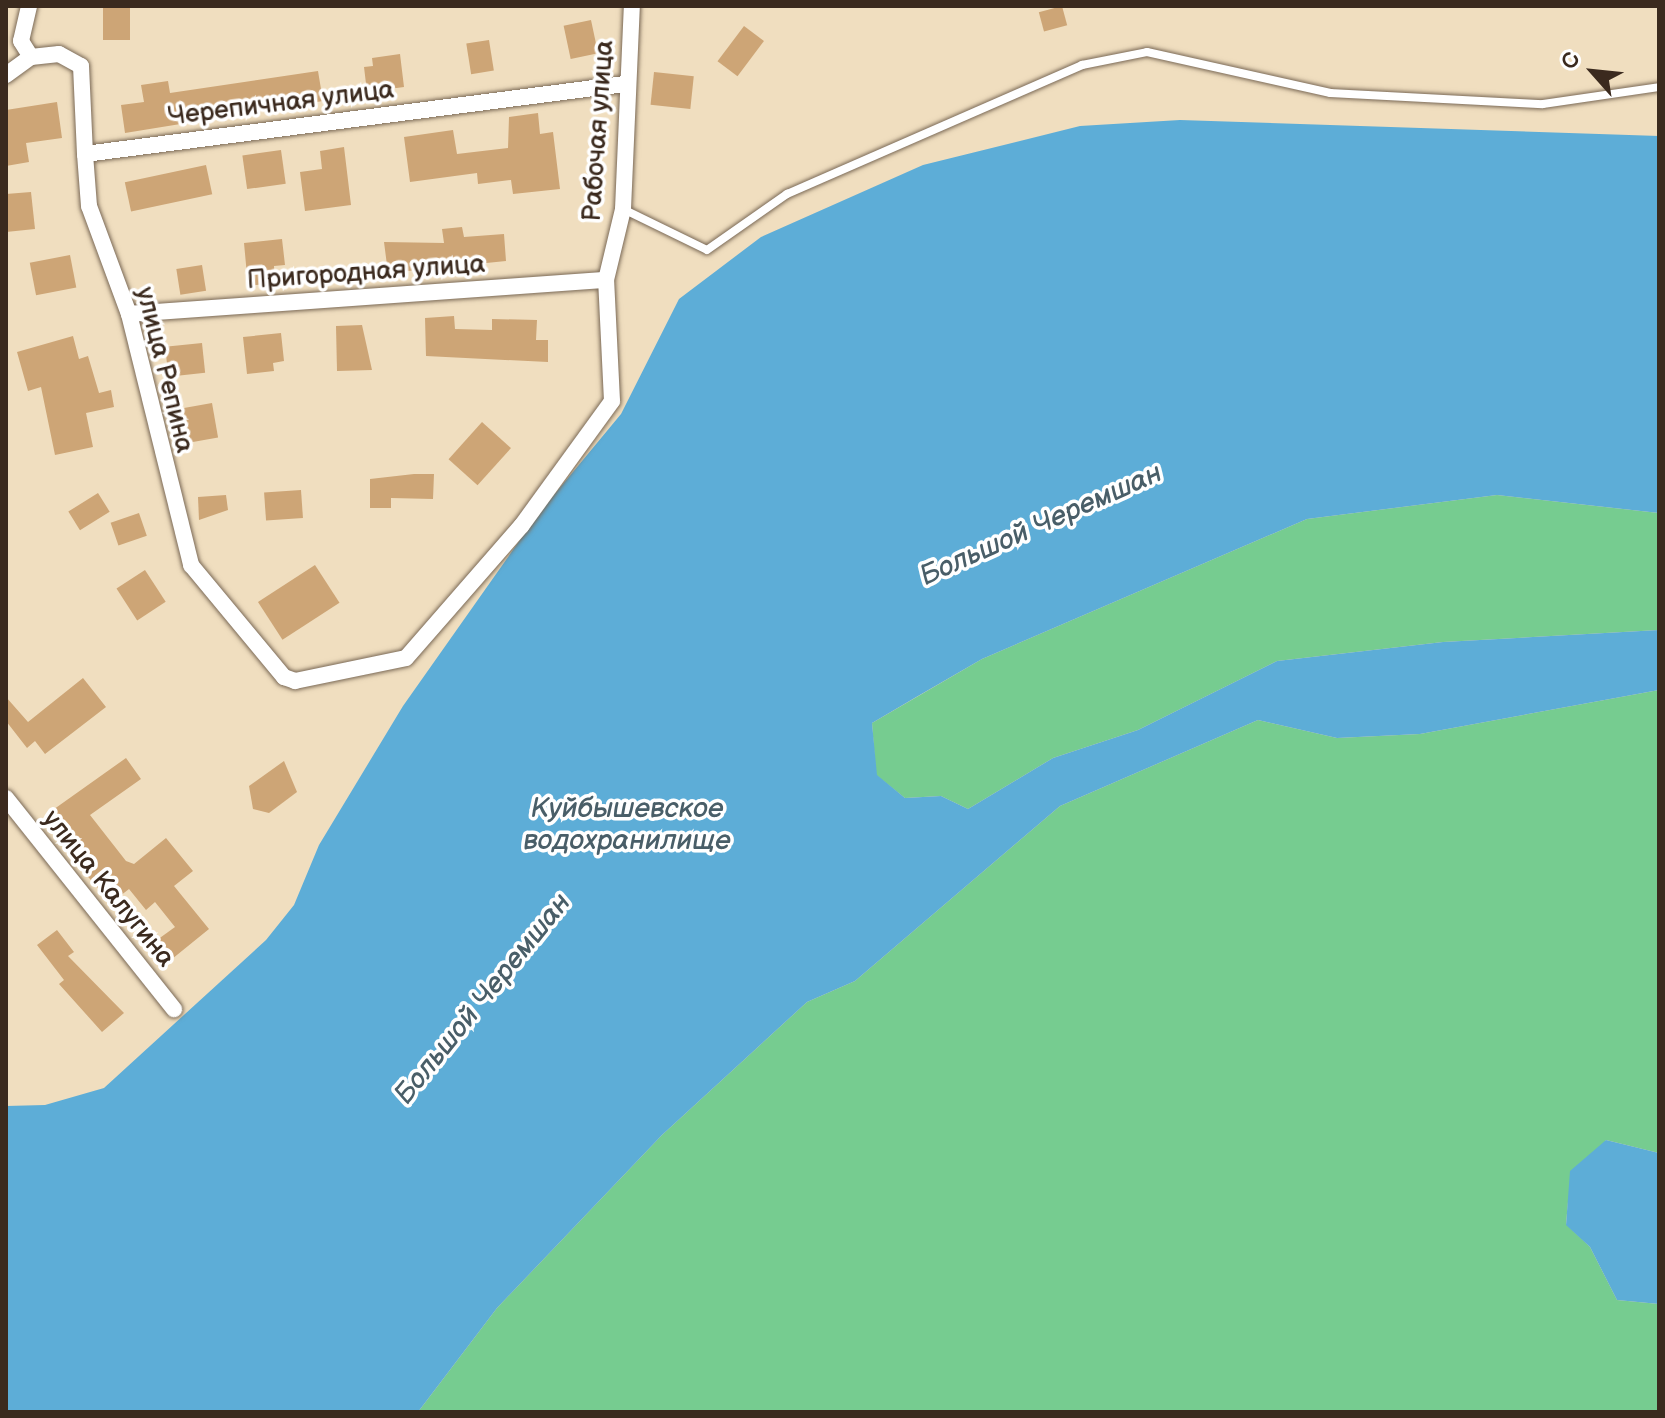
<!DOCTYPE html>
<html>
<head>
<meta charset="utf-8">
<style>
	body { margin:0 }
	#map { position:relative; width:1665px; height:1418px; overflow:hidden; background:#f0debf; font-family:"Balsamiq Sans",sans-serif }
	div>[style] { position:absolute }
	[style*='--x'] { left:calc(var(--x)*1px); top:calc(var(--y)*1px); width:calc(var(--w)*1px); rotate:calc(var(--a)*1deg) }
	.green>* { inset:0; background:#76cc90 }
	.water>* { inset:0; background:#5dadd7 }
	.building>* { inset:0; background:#cda576; transform-origin:0 0 }
	.roads { filter:drop-shadow(0 0 2px #7a6956) drop-shadow(0 0 2px #7a6956) }
	.service>* { height:8px; margin:-4px; padding:0 4px; transform-origin:4px; border-radius:4px; background:#fff }
	.minor>* { height:16px; margin:-8px; padding:0 8px; transform-origin:8px; border-radius:8px; background:#fff }
	span { translate:-50% -50%; white-space:nowrap; text-align:center; line-height:1.15; -webkit-text-stroke:7px #fff; paint-order:stroke }
	.street-label { font-size:26px; color:#3b2a1e }
	.water-label { font-size:28px; color:#495e68; font-style:italic }
	.frame { position:absolute; inset:0; border:8px solid #3b2a1e; pointer-events:none }
	.north { position:absolute; left:1553px; top:32px; width:80px; height:80px; -webkit-text-stroke:6px #fff; paint-order:stroke; rotate:297deg; font-size:22px; font-weight:700; line-height:32px; text-align:center; color:#3b2a1e }
	.north::after { content:''; display:block; margin:auto; width:28px; height:36px; background:#3b2a1e; clip-path:polygon(50% 0,100% 100%,50% 72%,0 100%) }
</style>
</head>
<body>
<div id="map">
	<div class="green">
		<div style="clip-path:polygon(1497px 495px,1659px 513px,1659px 630px,1443px 642px,1277px 661px,1138px 730px,1053px 758px,968px 809px,941px 796px,905px 798px,876px 775px,872px 723px,982px 659px,1307px 519px)"></div>
		<div style="clip-path:polygon(1659px 690px,1659px 1153px,1606px 1140px,1568px 1202px,1566px 1224px,1590px 1247px,1617px 1300px,1659px 1304px,1659px 1412px,418px 1412px,497px 1308px,662px 1135px,807px 1002px,855px 981px,1060px 806px,1258px 720px,1337px 738px,1420px 734px)"></div>
	</div>
	<div class="water">
		<div style="clip-path:polygon(1180px 120px,1659px 136px,1659px 513px,1497px 495px,1307px 519px,982px 659px,918px 696px,872px 723px,877px 775px,905px 798px,941px 796px,968px 809px,1053px 758px,1138px 730px,1277px 661px,1443px 642px,1659px 630px,1659px 690px,1420px 734px,1337px 738px,1258px 720px,1060px 806px,855px 981px,807px 1002px,662px 1135px,497px 1308px,418px 1412px,6px 1412px,6px 1106px,45px 1105px,104px 1088px,266px 940px,294px 905px,319px 845px,403px 706px,539px 513px,621px 414px,679px 299px,761px 237px,923px 165px,1080px 126px)"></div>
		<div style="clip-path:polygon(1606px 1140px,1659px 1153px,1659px 1304px,1617px 1300px,1590px 1247px,1566px 1225px,1570px 1171px)"></div>
	</div>
	<div class="building">
		<div style="left:103px;top:6px;width:27px;height:34px"></div>
		<div style="left:1062px;top:6px;width:20px;height:24px;rotate:75deg"></div>
		<div style="left:591px;top:20px;width:34px;height:28px;rotate:78deg"></div>
		<div style="left:744px;top:26px;width:25px;height:44px;rotate:37deg"></div>
		<div style="left:489px;top:40px;width:31px;height:23px;rotate:81deg"></div>
		<div style="clip-path:polygon(400px 54px,404px 87px,367px 92px,364px 67px,373px 66px,372px 58px)"></div>
		<div style="clip-path:polygon(318px 71px,323px 101px,125px 133px,121px 105px,144px 102px,141px 85px,168px 81px,170px 93px)"></div>
		<div style="left:654px;top:72px;width:40px;height:33px;rotate:6deg"></div>
		<div style="clip-path:polygon(57px 102px,62px 138px,26px 143px,29px 162px,6px 166px,6px 110px)"></div>
		<div style="clip-path:polygon(538px 113px,540px 134px,553px 132px,560px 189px,513px 194px,511px 180px,478px 184px,477px 173px,410px 182px,404px 137px,453px 130px,457px 154px,508px 148px,509px 117px)"></div>
		<div style="clip-path:polygon(344px 147px,351px 205px,305px 211px,300px 172px,322px 169px,320px 151px)"></div>
		<div style="left:281px;top:150px;width:34px;height:39px;rotate:82deg"></div>
		<div style="left:206px;top:165px;width:30px;height:83px;rotate:78deg"></div>
		<div style="clip-path:polygon(31px 192px,35px 229px,6px 232px,6px 194px)"></div>
		<div style="clip-path:polygon(462px 227px,464px 237px,504px 234px,506px 261px,388px 273px,384px 242px,444px 243px,442px 229px)"></div>
		<div style="clip-path:polygon(282px 239px,285px 265px,274px 266px,275px 283px,248px 286px,244px 243px)"></div>
		<div style="left:70px;top:255px;width:33px;height:41px;rotate:79deg"></div>
		<div style="left:202px;top:265px;width:26px;height:26px;rotate:81deg"></div>
		<div style="clip-path:polygon(454px 316px,455px 329px,492px 330px,492px 319px,537px 320px,536px 340px,548px 340px,548px 362px,426px 356px,425px 318px)"></div>
		<div style="clip-path:polygon(362px 325px,372px 370px,337px 371px,336px 326px)"></div>
		<div style="clip-path:polygon(281px 333px,284px 361px,273px 363px,274px 371px,247px 374px,243px 337px)"></div>
		<div style="clip-path:polygon(73px 336px,79px 359px,88px 356px,99px 393px,111px 390px,114px 407px,86px 413px,93px 447px,55px 455px,41px 387px,28px 391px,17px 352px)"></div>
		<div style="left:202px;top:343px;width:30px;height:37px;rotate:84deg"></div>
		<div style="left:212px;top:403px;width:35px;height:37px;rotate:80deg"></div>
		<div style="left:482px;top:422px;width:39px;height:50px;rotate:42deg"></div>
		<div style="clip-path:polygon(414px 474px,434px 474px,433px 499px,391px 498px,391px 508px,370px 508px,370px 479px)"></div>
		<div style="left:301px;top:490px;width:28px;height:37px;rotate:86deg"></div>
		<div style="left:98px;top:493px;width:22px;height:35px;rotate:58deg"></div>
		<div style="clip-path:polygon(226px 495px,228px 510px,199px 520px,198px 497px)"></div>
		<div style="left:139px;top:513px;width:24px;height:30px;rotate:71deg"></div>
		<div style="left:315px;top:565px;width:45px;height:68px;rotate:57deg"></div>
		<div style="left:145px;top:570px;width:38px;height:34px;rotate:57deg"></div>
		<div style="clip-path:polygon(83px 678px,106px 707px,45px 754px,35px 741px,27px 748px,6px 721px,6px 697px,28px 722px)"></div>
		<div style="clip-path:polygon(126px 758px,141px 779px,90px 815px,126px 861px,134px 864px,166px 838px,193px 871px,174px 886px,209px 929px,172px 959px,157px 940px,175px 927px,155px 902px,146px 910px,129px 889px,111px 903px,69px 855px,77px 849px,50px 812px)"></div>
		<div style="clip-path:polygon(284px 761px,297px 792px,269px 813px,253px 809px,249px 786px)"></div>
		<div style="clip-path:polygon(57px 930px,74px 952px,68px 956px,124px 1013px,102px 1032px,59px 984px,64px 980px,37px 945px)"></div>
	</div>
	<div class="roads">
		<div class="service">
			<div style="--x:623;--y:209;--w:93;--a:26"></div>
			<div style="--x:707;--y:250;--w:98;--a:-35"></div>
			<div style="--x:787;--y:194;--w:322;--a:-23.6"></div>
			<div style="--x:1082;--y:65;--w:66;--a:-11.3"></div>
			<div style="--x:1147;--y:52;--w:188;--a:12.6"></div>
			<div style="--x:1330;--y:93;--w:213;--a:3"></div>
			<div style="--x:1543;--y:104;--w:117;--a:-8.3"></div>
		</div>
		<div class="minor">
			<div style="--x:31;--y:57;--w:28;--a:-6"></div>
			<div style="--x:59;--y:54;--w:25;--a:29"></div>
			<div style="--x:81;--y:66;--w:88;--a:87.4"></div>
			<div style="--x:85;--y:154;--w:545;--a:-7.39"></div>
			<div style="--x:6;--y:75;--w:31;--a:-36"></div>
			<div style="--x:31;--y:57;--w:19;--a:-122"></div>
			<div style="--x:21;--y:41;--w:36;--a:-77"></div>
			<div style="--x:85;--y:154;--w:52;--a:85.6"></div>
			<div style="--x:89;--y:206;--w:115;--a:69.7"></div>
			<div style="--x:129;--y:314;--w:259;--a:76.1"></div>
			<div style="--x:191;--y:565;--w:146;--a:50.3"></div>
			<div style="--x:284;--y:677;--w:12;--a:20"></div>
			<div style="--x:295;--y:681;--w:113;--a:-11.7"></div>
			<div style="--x:406;--y:658;--w:176;--a:-48.9"></div>
			<div style="--x:522;--y:525;--w:153;--a:-54"></div>
			<div style="--x:612;--y:401;--w:121;--a:-92.8"></div>
			<div style="--x:606;--y:280;--w:73;--a:-76.5"></div>
			<div style="--x:623;--y:209;--w:203;--a:-87.5"></div>
			<div style="--x:129;--y:314;--w:478;--a:-4.1"></div>
			<div style="--x:6;--y:798;--w:270;--a:51.5"></div>
		</div>
	</div>
	<div class="street-label">
		<span style="left:281px;top:104px;rotate:-7deg">Черепичная улица</span>
		<span style="left:599px;top:131px;rotate:-86deg">Рабочая улица</span>
		<span style="left:366px;top:273px;rotate:-4deg">Пригородная улица</span>
		<span style="left:164px;top:370px;rotate:76deg">улица Репина</span>
		<span style="left:108px;top:889px;rotate:51deg">улица Калугина</span>
	</div>
	<div class="water-label">
		<span style="left:1041px;top:525px;rotate:-24deg">Большой Черемшан</span>
		<span style="left:627px;top:825px">Куйбышевское<br>водохранилище</span>
		<span style="left:483px;top:999px;rotate:-51deg">Большой Черемшан</span>
	</div>
	<div class="frame"></div>
	<div class="north">С</div>
</div>
</body>
</html>
